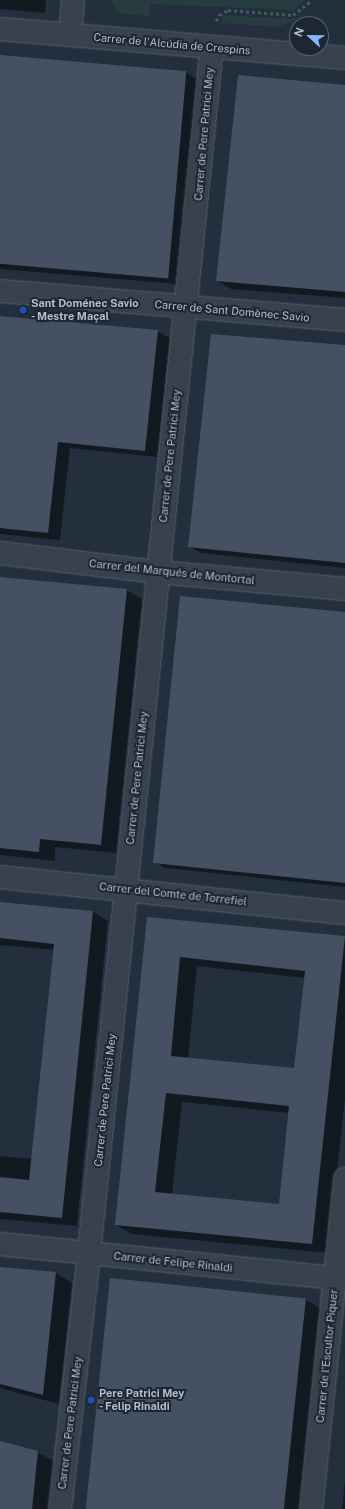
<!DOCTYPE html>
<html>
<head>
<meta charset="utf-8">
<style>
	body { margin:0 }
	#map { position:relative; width:345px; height:1509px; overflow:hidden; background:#242f3e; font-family:"Public Sans",sans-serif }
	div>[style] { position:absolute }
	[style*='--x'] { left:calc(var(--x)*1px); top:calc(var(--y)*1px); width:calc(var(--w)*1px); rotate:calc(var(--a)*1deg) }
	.green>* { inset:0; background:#263c3f }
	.shadow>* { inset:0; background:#0007 }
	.building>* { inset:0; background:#455162; transform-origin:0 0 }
	.path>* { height:2.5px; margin-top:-1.25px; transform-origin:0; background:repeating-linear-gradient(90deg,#44595c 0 3px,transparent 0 6px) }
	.roads { filter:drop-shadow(0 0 1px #565f6c) drop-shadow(0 0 1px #565f6c) }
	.minor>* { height:22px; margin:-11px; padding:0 11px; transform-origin:11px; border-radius:11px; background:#38414e }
	.dots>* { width:11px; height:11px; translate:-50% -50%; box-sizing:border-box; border:2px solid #1d2633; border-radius:50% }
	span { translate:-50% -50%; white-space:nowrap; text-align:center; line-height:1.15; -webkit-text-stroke:4px #1d2633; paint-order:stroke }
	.street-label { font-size:11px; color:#b4bcc9 }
	.poi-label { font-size:11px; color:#b4bcc9; font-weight:700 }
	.left { translate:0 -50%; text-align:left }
	.north { position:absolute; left:289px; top:16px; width:40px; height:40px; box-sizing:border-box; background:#1d2633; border:1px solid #59626f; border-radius:50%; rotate:292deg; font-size:11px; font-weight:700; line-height:16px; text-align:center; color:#b4bcc9 }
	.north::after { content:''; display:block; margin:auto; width:14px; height:18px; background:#8ab4f8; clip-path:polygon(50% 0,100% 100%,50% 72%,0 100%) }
</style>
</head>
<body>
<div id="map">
	<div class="green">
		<div style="clip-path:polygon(110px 0,302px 0,304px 1px,294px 10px,151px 4px,149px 16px,123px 14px,116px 10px)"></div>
		<div style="clip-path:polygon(222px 15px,291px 19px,300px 18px,278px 27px,222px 23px)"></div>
	</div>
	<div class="shadow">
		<div style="clip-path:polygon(0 0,46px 0,45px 13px,0 9px)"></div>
		<div style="clip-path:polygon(0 56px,185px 72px,199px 80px,177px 284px,0 269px)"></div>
		<div style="clip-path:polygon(345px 86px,345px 298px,231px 289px,217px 281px)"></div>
		<div style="clip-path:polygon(0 317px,157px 331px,170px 338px,157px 457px,70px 448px,60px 540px,0 534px)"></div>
		<div style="clip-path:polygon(345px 346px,345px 568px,201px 553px,189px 546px)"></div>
		<div style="clip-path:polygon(0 578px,126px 590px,142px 599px,116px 853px,55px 847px,55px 861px,0 855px)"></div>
		<div style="clip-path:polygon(345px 613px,345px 887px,165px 868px,154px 862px)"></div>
		<div style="clip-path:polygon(0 903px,93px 912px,108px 921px,77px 1226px,0 1219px,0 1156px,32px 1159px,55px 950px,0 945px)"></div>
		<div style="clip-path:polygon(evenodd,147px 918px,345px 937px,345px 1099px,328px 1253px,132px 1234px,116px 1225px,147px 918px,197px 966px,305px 978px,295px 1069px,188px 1059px,197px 966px,147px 918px,182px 1102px,289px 1113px,280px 1205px,172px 1195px,182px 1102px)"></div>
		<div style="clip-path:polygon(0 1268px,56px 1273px,72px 1283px,59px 1404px,0 1388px)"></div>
		<div style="clip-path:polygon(111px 1279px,306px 1300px,322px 1309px,302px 1509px,86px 1509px)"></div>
		<div style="clip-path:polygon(0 1442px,37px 1452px,54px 1461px,49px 1509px,0 1509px)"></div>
		<div style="clip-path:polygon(345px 1479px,345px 1509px,342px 1509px)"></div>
	</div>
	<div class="building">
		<div style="left:0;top:55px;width:187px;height:208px;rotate:5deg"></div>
		<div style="clip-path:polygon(238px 75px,345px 85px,345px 292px,216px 281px)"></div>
		<div style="clip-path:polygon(0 316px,158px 330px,145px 451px,58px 442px,48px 533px,0 528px)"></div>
		<div style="clip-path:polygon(211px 334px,345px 345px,345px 563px,188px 547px)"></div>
		<div style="clip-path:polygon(0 577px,127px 589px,101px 845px,40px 839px,39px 852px,0 848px)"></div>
		<div style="clip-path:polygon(180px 596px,345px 612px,345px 883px,153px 863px)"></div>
		<div style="clip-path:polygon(0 902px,93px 911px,62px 1218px,0 1212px,0 1177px,29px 1180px,54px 944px,0 938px)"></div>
		<div style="clip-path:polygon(evenodd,147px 917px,345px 936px,312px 1244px,115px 1225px,147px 917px,180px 957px,305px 971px,294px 1068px,171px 1056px,180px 957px,147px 917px,166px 1093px,289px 1106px,279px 1204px,155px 1192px,166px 1093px)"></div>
		<div style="clip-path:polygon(0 1267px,56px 1272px,43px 1395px,0 1384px)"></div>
		<div style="left:110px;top:1278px;width:197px;height:232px;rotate:6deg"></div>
		<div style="clip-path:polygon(0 1441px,38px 1451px,32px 1509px,0 1509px)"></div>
	</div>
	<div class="path">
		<div style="--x:216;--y:21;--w:7;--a:-63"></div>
		<div style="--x:219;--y:15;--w:10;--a:-29"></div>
		<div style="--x:228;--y:10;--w:65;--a:4.4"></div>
		<div style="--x:293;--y:15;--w:24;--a:-38"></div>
	</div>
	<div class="roads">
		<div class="minor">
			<div style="--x:0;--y:29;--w:346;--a:4.8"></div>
			<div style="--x:70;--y:35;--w:35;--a:-85"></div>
			<div style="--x:0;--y:291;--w:346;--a:4.8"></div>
			<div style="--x:0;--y:553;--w:159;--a:6.9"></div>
			<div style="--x:158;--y:572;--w:188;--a:5.2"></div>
			<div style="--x:0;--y:877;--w:347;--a:6"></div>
			<div style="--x:0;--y:1244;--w:347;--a:5.8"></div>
			<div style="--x:60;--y:1509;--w:258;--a:-83.5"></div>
			<div style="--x:89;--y:1253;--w:1212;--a:-84.18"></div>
			<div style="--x:311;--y:1509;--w:332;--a:-84.1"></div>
		</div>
	</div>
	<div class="dots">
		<div style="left:23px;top:310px;background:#1a4fb4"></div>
		<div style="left:91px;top:1400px;background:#1a4fb4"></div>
	</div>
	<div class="street-label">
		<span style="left:172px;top:44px;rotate:5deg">Carrer de l'Alcúdia de Crespins</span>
		<span style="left:204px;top:134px;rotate:-85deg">Carrer de Pere Patrici Mey</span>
		<span style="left:232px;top:311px;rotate:5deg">Carrer de Sant Domènec Savio</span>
		<span style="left:170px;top:456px;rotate:-84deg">Carrer de Pere Patrici Mey</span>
		<span style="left:172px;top:572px;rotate:6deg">Carrer del Marqués de Montortal</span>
		<span style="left:137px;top:778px;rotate:-84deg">Carrer de Pere Patrici Mey</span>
		<span style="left:173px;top:894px;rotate:6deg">Carrer del Comte de Torrefiel</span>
		<span style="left:105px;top:1100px;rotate:-84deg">Carrer de Pere Patrici Mey</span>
		<span style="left:173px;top:1262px;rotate:6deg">Carrer de Felipe Rinaldi</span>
		<span style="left:327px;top:1356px;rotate:-84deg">Carrer de l'Escultor Piquer</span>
		<span style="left:70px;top:1423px;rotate:-83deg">Carrer de Pere Patrici Mey</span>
	</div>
	<div class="poi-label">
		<span class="left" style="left:31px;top:310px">Sant Doménec Savio<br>- Mestre Maçal</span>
		<span class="left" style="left:99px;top:1400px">Pere Patrici Mey<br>- Felip Rinaldi</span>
	</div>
	<div class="north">N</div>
</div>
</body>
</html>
